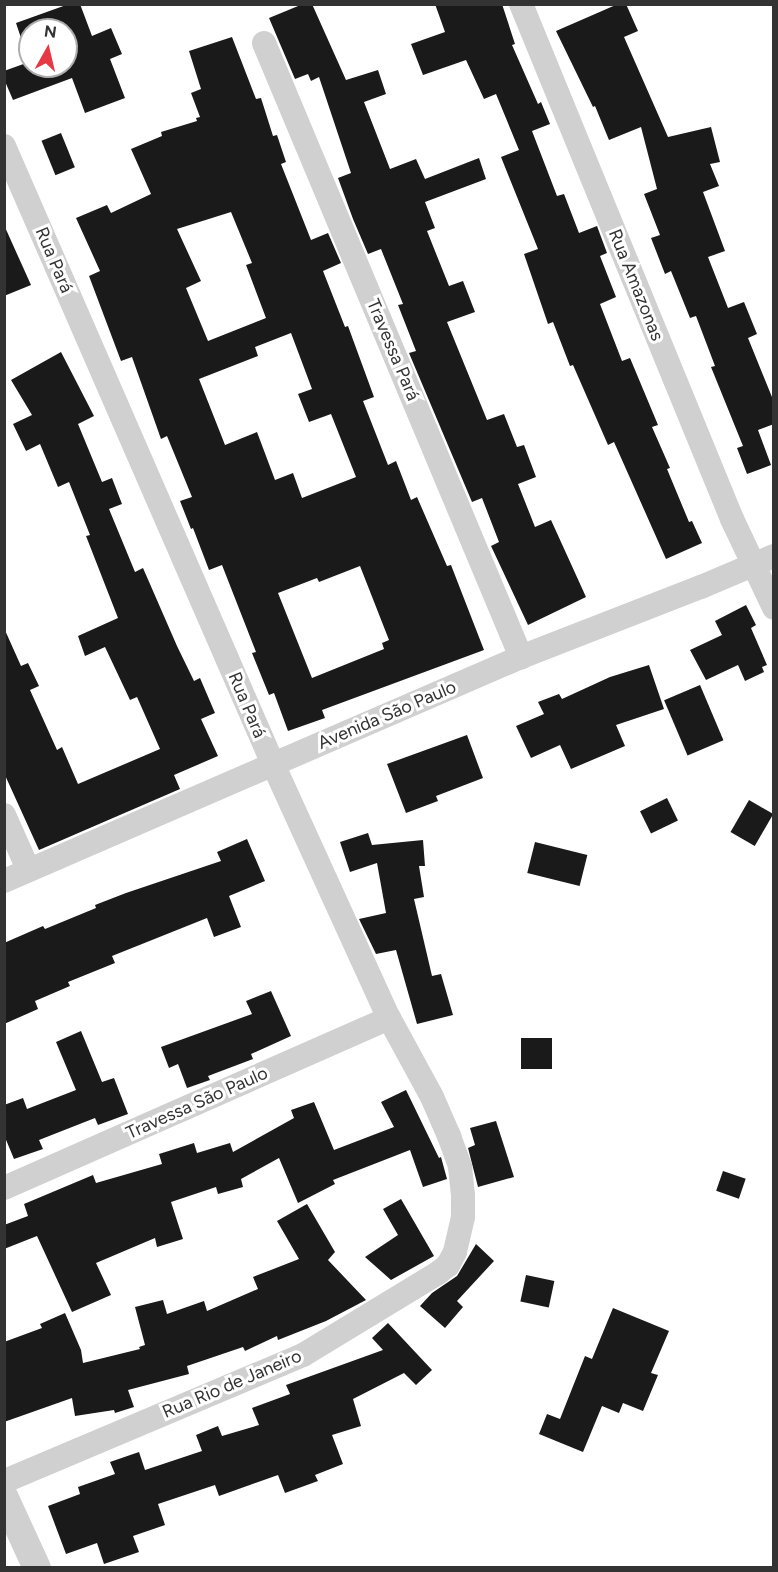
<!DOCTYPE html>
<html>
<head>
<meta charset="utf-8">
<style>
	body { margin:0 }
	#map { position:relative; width:778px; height:1572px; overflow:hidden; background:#fff; font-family:Figtree,sans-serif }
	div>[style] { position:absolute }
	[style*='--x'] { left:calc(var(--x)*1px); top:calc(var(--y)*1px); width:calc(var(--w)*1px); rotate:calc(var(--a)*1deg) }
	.building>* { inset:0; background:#1a1a1a; transform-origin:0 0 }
	.minor>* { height:24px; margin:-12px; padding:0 12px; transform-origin:12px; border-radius:12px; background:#d0d0d0 }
	.tertiary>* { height:28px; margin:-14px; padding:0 14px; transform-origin:14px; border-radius:14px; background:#d0d0d0 }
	span { translate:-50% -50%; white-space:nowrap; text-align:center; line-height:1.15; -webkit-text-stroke:6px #fff; paint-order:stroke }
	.street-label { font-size:18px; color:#333 }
	.frame { position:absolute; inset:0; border:6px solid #333; pointer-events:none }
	.north { position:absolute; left:18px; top:18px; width:60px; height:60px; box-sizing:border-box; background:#fff; border:2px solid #adadad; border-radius:50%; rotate:8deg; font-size:16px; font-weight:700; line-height:24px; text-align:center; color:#333 }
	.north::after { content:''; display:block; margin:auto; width:21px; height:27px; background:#e63946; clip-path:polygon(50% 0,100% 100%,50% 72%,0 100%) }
</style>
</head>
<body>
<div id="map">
	<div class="building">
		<div style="clip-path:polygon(evenodd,69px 4px,80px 4px,92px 36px,111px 28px,122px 54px,110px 59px,125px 98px,85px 113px,72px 78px,13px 100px,4px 79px,4px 71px,29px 62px,16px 23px,69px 4px,30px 30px,66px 30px,66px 66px,30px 66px,30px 30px)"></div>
		<div style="clip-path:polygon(303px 4px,312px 4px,346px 80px,378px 70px,386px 94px,364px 102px,390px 169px,416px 159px,425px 179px,479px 158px,486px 179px,425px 202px,435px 228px,427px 231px,449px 286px,463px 281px,475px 312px,447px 322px,487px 420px,504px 414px,517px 447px,524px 445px,536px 477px,518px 484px,535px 527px,551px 520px,586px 597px,528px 625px,491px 546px,499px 542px,482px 498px,472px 502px,409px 353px,416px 351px,398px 305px,403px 304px,381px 249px,368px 254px,353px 219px,338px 178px,351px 173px,319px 77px,311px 81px,308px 74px,295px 79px,269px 18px)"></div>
		<div style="clip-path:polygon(435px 4px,502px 4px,515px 44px,512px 45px,538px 104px,541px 102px,550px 124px,532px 131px,557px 196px,564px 194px,579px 233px,597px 226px,607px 253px,600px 256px,616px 297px,600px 304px,622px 361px,630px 358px,658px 425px,652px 427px,670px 468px,667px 469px,689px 522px,692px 521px,702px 543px,666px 559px,614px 442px,608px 445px,573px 365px,570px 366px,553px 322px,548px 324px,524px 254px,538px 249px,501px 157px,519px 150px,496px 94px,484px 99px,466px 60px,423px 75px,411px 44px,445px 32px)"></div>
		<div style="clip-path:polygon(618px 4px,626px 4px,638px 31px,624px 37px,668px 137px,711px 127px,720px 162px,710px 164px,719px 186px,703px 192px,725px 251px,708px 257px,728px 308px,744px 302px,757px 334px,748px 338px,774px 402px,774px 424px,758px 430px,771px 465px,747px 474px,737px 448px,743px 446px,711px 367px,715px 366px,696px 316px,690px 318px,671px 271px,665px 274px,651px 238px,660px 235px,644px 194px,657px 189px,641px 127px,609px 140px,595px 106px,593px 107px,556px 31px)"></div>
		<div style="clip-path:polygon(evenodd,232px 37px,256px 99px,261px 98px,273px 136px,277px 135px,286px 162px,281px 164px,311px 240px,328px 233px,341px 263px,323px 271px,345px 327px,348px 326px,374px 397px,363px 401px,388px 465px,396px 461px,411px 500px,417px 497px,447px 566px,451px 565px,484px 650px,322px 710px,325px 718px,288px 731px,274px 693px,269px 695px,252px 653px,256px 652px,222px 565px,209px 570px,193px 528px,191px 529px,180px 501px,192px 497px,167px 436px,161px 439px,132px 357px,121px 361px,89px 276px,100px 271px,76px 218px,107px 205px,111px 213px,151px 194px,131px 149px,162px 136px,161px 132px,197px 121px,196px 118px,200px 117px,191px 93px,201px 89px,189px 51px,232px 37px,231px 212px,252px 263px,246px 265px,266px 318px,208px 341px,186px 288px,201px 281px,177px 229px,231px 212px,232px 37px,291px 333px,312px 389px,298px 394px,309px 422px,331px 414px,356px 477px,302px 498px,293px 473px,275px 480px,257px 432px,225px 445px,199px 379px,258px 356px,255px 347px,291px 333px,232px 37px,360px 566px,389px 640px,382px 643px,384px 649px,312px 678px,278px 593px,317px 578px,319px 582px,360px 566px)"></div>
		<div style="left:61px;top:133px;width:37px;height:21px;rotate:68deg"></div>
		<div style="clip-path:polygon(4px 225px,31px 285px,4px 296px)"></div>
		<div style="clip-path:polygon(61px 352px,94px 416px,78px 424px,102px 482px,112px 478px,122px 504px,109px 509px,135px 572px,143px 568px,177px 646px,194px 681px,200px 678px,215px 713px,201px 719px,218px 756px,174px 775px,180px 789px,39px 850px,4px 773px,4px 628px,21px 666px,28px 663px,39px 686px,30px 690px,57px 750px,62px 747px,78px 784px,160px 749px,137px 697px,130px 700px,105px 647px,85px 656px,78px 636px,118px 618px,86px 536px,90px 535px,69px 482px,58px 487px,40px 444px,26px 451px,13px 424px,32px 415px,11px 380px)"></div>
		<div style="clip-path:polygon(746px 605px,756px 625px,751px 628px,767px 665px,762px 667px,764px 672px,745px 681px,738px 665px,706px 680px,690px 650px,722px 635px,715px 621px)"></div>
		<div style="clip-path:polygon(649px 665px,664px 709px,616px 725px,625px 746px,571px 769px,560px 745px,531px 758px,516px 726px,544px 714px,538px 702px,559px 694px,562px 699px,610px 677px)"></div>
		<div style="left:700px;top:685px;width:60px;height:39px;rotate:67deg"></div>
		<div style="clip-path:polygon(467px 735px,483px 778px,436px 796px,438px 801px,406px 813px,387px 764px)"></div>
		<div style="left:667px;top:798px;width:25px;height:30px;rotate:64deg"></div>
		<div style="left:749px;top:800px;width:28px;height:37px;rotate:30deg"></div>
		<div style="clip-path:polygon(368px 833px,372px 845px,423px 840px,425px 866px,419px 866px,424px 897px,414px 899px,432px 976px,441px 974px,453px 1015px,417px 1024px,396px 950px,376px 954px,359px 919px,386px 913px,377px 863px,350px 872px,340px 842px)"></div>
		<div style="clip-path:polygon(247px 839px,265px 881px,229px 896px,241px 927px,214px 937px,207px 918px,112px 956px,115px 963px,68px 982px,70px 986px,35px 1001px,38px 1009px,4px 1024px,4px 943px,43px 926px,45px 929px,96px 908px,95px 905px,126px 893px,221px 861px,217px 852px)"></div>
		<div style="left:535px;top:842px;width:54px;height:32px;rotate:14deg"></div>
		<div style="clip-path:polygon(271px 991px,291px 1036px,251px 1054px,253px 1059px,208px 1076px,210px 1080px,187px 1088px,178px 1064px,169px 1068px,161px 1047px,252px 1014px,246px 1001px)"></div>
		<div style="clip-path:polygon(81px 1031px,102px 1082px,114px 1078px,128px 1114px,98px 1125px,95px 1118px,39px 1140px,43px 1149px,14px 1159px,4px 1135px,4px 1105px,23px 1098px,27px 1109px,76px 1090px,56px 1042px)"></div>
		<div style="left:521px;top:1038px;width:31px;height:31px"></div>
		<div style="clip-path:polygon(406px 1090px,439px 1158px,441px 1157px,447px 1179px,423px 1187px,410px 1150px,333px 1180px,335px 1184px,298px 1203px,279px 1158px,241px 1179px,243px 1187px,218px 1194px,216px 1187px,171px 1202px,183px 1239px,157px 1247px,155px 1238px,96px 1263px,111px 1295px,72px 1312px,37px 1236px,4px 1249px,4px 1225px,28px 1216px,24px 1204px,93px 1175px,96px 1183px,162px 1164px,159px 1154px,194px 1143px,197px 1153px,230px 1143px,233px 1152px,294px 1118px,291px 1110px,314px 1102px,334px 1150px,394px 1127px,381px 1102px)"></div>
		<div style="clip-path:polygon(496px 1121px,514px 1177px,478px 1187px,468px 1148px,475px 1145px,470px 1128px)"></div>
		<div style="left:723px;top:1171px;width:24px;height:21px;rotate:19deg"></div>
		<div style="clip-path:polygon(401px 1199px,434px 1256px,391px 1280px,365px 1257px,398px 1235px,383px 1209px)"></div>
		<div style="clip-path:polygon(307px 1204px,335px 1252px,328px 1260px,366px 1300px,326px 1321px,278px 1340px,277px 1336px,245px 1351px,243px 1347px,187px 1366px,189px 1374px,128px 1390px,134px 1407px,115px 1413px,114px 1410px,75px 1416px,72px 1398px,4px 1422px,4px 1342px,42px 1328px,40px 1324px,65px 1313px,81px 1350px,83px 1363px,140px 1349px,139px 1347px,145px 1345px,135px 1307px,163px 1300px,167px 1314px,204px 1301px,207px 1311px,258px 1289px,253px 1277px,299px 1259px,277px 1221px)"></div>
		<div style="clip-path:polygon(476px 1244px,494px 1261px,457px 1301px,463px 1307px,445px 1328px,420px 1306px,432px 1293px,457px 1276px)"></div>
		<div style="left:526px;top:1275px;width:29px;height:27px;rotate:12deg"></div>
		<div style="clip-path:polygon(613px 1308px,669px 1331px,651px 1373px,658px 1375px,643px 1411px,623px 1403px,619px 1413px,602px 1406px,583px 1452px,539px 1434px,547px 1414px,560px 1419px,585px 1356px,592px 1359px)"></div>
		<div style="clip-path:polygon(388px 1323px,432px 1370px,416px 1385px,404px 1373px,353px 1399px,361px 1426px,332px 1435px,343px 1464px,315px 1475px,318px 1481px,285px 1493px,278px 1475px,219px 1496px,215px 1485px,158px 1504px,165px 1525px,133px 1536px,139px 1552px,104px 1564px,97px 1543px,66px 1554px,48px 1506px,80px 1494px,78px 1487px,115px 1474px,110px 1462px,139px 1452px,145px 1470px,202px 1451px,196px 1435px,218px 1426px,222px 1436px,259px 1425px,252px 1408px,290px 1394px,286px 1385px,383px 1350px,372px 1338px)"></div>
	</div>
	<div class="minor">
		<div style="--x:521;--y:4;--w:557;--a:67.72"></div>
		<div style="--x:732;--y:519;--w:98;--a:64.7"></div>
		<div style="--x:264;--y:43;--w:666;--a:67.29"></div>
		<div style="--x:4;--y:146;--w:674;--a:66.48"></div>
		<div style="--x:273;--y:764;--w:279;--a:65.5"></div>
		<div style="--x:389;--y:1018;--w:90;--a:61.4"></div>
		<div style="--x:432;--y:1097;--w:43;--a:66.4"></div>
		<div style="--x:449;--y:1136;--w:33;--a:70"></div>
		<div style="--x:460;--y:1167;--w:29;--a:84"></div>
		<div style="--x:463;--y:1196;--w:21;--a:90"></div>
		<div style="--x:463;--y:1217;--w:36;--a:103"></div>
		<div style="--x:455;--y:1252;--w:15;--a:118"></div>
		<div style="--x:448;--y:1265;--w:13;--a:141"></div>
		<div style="--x:438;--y:1273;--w:158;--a:148.7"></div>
		<div style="--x:303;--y:1355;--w:324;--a:157.1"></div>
		<div style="--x:4;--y:815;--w:59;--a:66"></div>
		<div style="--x:4;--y:881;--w:563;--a:-23.43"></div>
		<div style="--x:521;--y:657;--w:193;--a:-21.3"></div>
		<div style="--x:701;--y:587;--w:79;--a:-23"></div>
		<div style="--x:4;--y:1188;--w:421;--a:-23.8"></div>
	</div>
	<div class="tertiary">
		<div style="--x:4;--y:1496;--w:79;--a:65.4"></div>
	</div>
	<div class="street-label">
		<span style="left:54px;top:260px;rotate:67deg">Rua Pará</span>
		<span style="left:636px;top:285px;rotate:68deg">Rua Amazonas</span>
		<span style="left:393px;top:350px;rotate:67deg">Travessa Pará</span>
		<span style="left:247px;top:705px;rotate:67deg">Rua Pará</span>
		<span style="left:387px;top:715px;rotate:-23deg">Avenida São Paulo</span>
		<span style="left:197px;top:1103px;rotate:-24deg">Travessa São Paulo</span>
		<span style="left:232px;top:1384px;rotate:-23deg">Rua Rio de Janeiro</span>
	</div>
	<div class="frame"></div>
	<div class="north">N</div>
</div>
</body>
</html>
